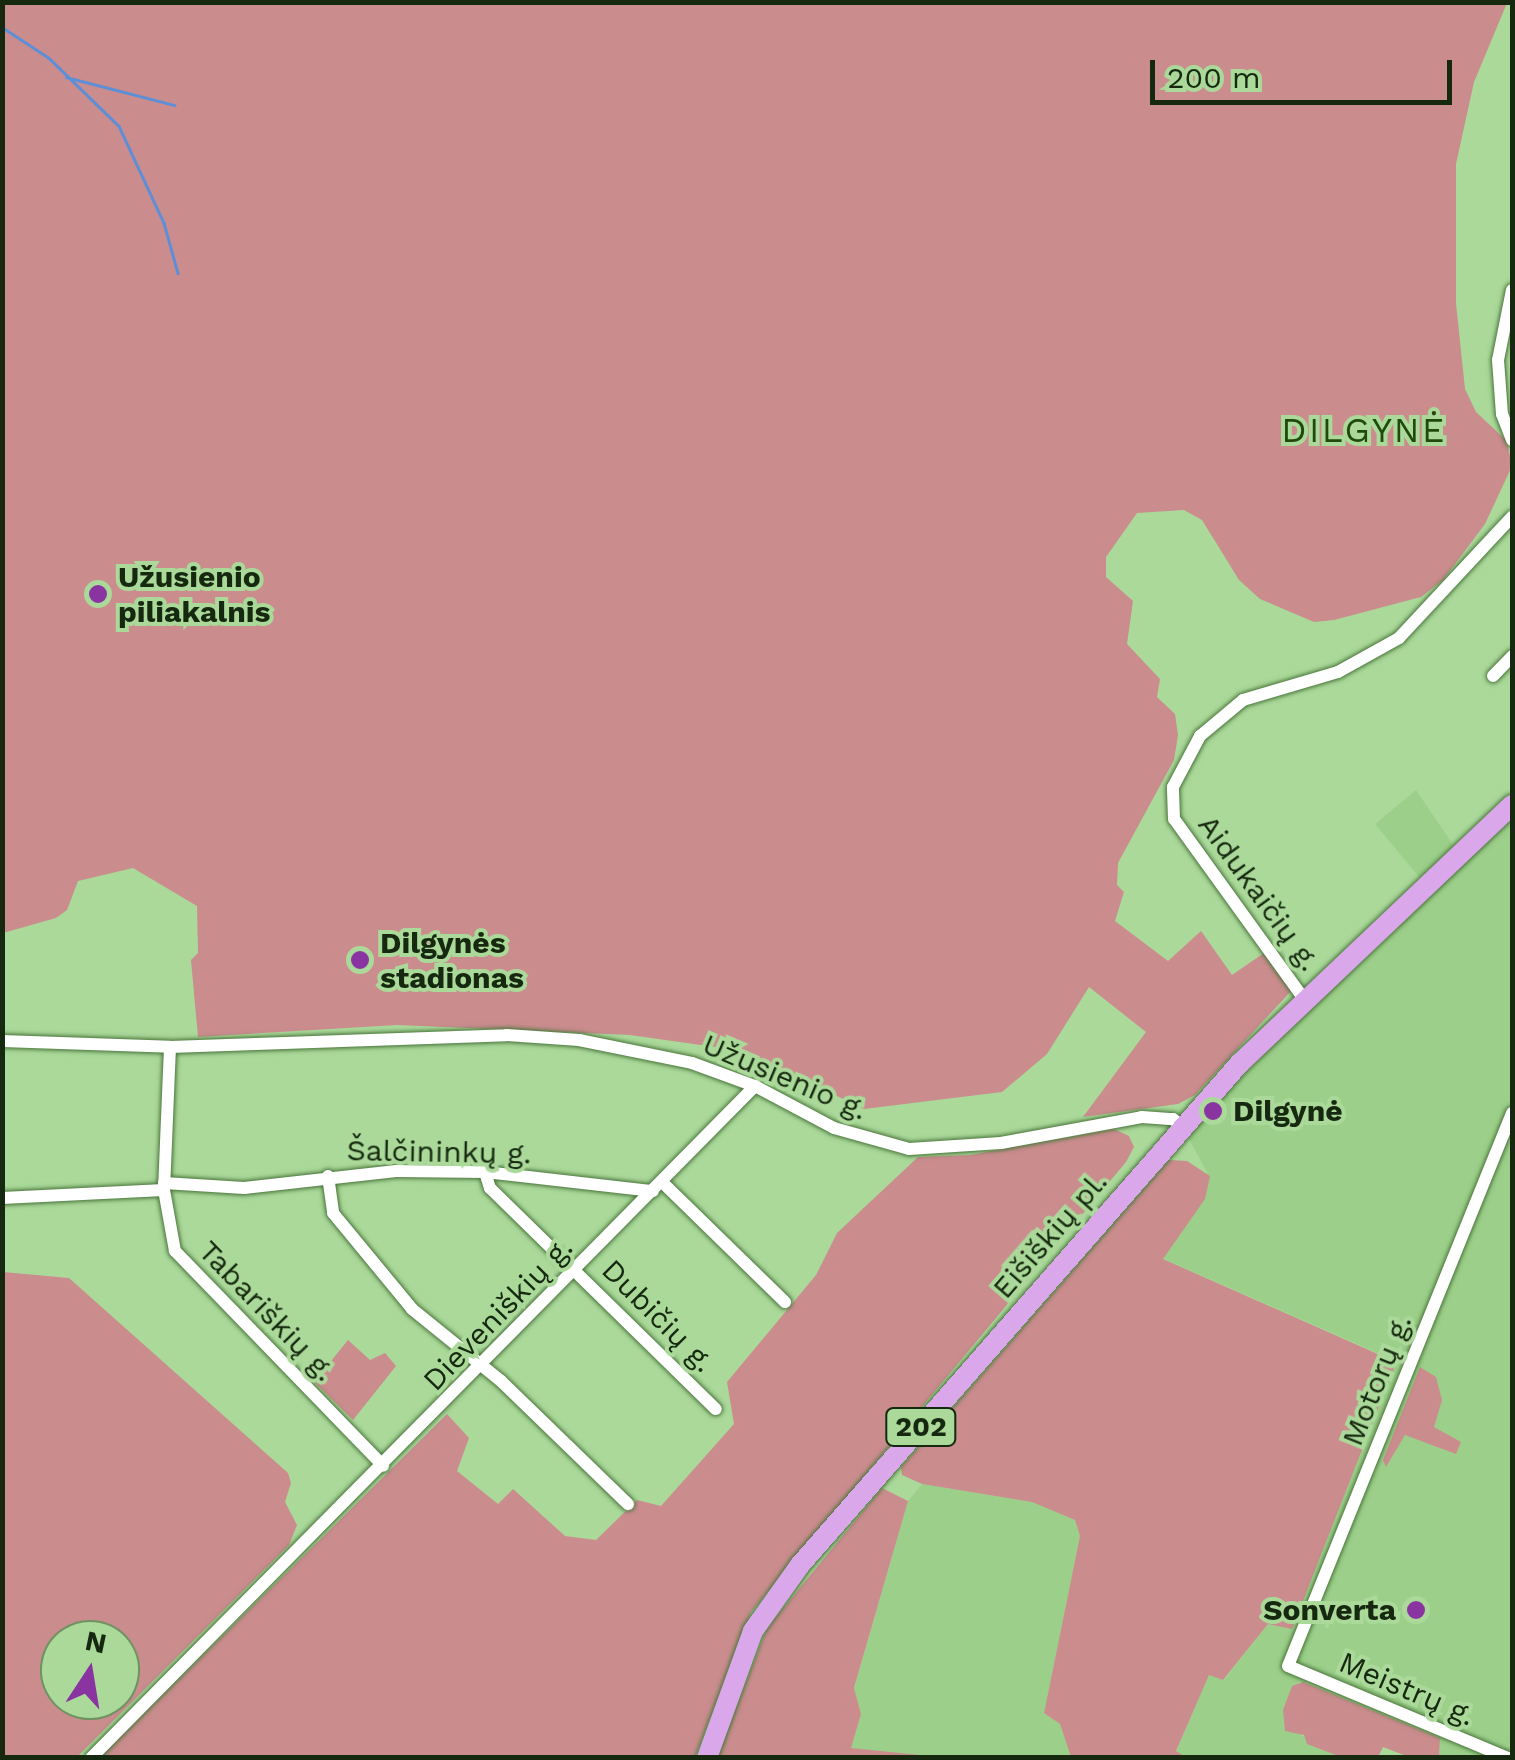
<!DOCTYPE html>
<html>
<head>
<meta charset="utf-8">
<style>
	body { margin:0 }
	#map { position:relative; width:1515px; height:1760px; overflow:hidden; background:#aad99a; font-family:"Work Sans",sans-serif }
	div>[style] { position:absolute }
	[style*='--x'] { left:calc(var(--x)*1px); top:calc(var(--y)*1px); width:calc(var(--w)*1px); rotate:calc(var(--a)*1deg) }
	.built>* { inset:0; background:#9cd08a }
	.green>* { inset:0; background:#cb8c8e }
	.stream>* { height:2.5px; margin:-1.25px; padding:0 1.25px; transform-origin:1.25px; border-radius:1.25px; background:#5e8fd6 }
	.roads { filter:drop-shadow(0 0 2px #4a753b) drop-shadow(0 0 2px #4a753b) }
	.street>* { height:12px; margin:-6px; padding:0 6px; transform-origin:6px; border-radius:6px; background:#fff }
	.primary>* { height:20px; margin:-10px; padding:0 10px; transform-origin:10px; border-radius:10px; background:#daa8ea }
	.dots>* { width:28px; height:28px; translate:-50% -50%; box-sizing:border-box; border:5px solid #aad99a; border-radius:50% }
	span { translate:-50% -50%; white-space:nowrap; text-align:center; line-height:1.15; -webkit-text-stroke:8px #aad99a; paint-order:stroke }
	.shield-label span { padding:2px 8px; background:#aad99a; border:2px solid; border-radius:8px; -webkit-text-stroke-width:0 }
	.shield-label { font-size:28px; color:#16280f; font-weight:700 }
	.poi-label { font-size:30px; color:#16280f; font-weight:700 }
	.left { translate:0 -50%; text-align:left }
	.right { translate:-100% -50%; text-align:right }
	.street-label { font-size:30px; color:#16280f }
	.quarter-label { font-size:35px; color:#20490d; letter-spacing:2.5px }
	.frame { position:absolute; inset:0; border:5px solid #16280f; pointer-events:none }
	.north { position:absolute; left:40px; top:1620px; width:100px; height:100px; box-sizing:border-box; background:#aad99a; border:2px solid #6f9262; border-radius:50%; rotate:12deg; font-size:28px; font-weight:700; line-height:40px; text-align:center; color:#16280f }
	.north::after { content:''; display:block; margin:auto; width:35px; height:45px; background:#8a34a2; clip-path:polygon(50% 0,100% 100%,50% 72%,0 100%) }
	.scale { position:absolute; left:1150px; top:60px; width:302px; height:45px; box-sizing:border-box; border:5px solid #16280f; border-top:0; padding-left:12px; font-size:30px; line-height:35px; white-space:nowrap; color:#16280f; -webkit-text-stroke:8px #aad99a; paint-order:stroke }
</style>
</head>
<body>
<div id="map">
	<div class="built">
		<div style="clip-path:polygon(1416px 790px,1454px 846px,1419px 877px,1375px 824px)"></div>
		<div style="clip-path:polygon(1512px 815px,1512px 1757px,1439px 1757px,1440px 1738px,1298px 1681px,1301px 1735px,1341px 1757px,1186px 1758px,1176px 1752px,1209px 1674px,1224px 1680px,1268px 1624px,1292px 1628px,1394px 1368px,1389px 1358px,1162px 1258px,1205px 1198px,1209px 1176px,1187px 1135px,1278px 1037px)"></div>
		<div style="clip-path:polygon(922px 1484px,1032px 1502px,1075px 1520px,1080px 1536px,1044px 1713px,1060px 1724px,1071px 1757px,940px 1758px,850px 1748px,861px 1714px,854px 1689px,908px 1501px)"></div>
	</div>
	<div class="green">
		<div style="clip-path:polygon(3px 3px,1507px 3px,1474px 82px,1456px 164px,1456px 303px,1465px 389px,1476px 412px,1507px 441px,1512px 466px,1485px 524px,1443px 580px,1421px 597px,1334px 620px,1314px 622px,1260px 599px,1239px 580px,1202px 520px,1184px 510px,1137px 513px,1106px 557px,1106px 577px,1133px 601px,1127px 644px,1160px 679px,1157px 697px,1175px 714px,1178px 735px,1174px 760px,1118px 863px,1117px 885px,1124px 892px,1115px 921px,1168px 961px,1201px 931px,1232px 975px,1264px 953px,1291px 991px,1195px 1095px,1178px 1104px,1083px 1117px,1146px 1032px,1089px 987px,1047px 1054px,1002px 1092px,864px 1109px,743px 1051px,630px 1035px,397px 1025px,198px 1037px,191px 960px,198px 953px,197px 906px,133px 868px,78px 881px,67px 910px,56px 918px,3px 933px)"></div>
		<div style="clip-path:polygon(1114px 1129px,1129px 1136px,1134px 1147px,1126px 1162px,751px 1612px,695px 1757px,99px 1758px,447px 1414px,469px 1438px,457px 1471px,498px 1504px,513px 1489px,565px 1536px,596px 1540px,637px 1500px,661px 1506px,734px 1424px,727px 1382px,816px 1275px,837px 1233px,918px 1157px,970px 1155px)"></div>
		<div style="clip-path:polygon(1169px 1160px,1187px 1161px,1210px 1176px,1205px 1199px,1163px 1259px,1389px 1359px,1394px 1368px,1292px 1629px,1268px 1624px,1223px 1680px,1209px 1675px,1176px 1751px,1186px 1757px,1071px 1757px,1060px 1724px,1044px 1713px,1080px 1536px,1075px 1520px,1032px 1502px,922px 1484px,902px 1475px,901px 1467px)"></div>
		<div style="clip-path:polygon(evenodd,3px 1272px,69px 1278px,288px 1473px,291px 1483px,285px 1502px,297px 1525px,289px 1545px,77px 1757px,3px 1757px,3px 1272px,60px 1640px,120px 1640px,120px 1700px,60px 1700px,60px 1640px)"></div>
		<div style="clip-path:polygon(348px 1340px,370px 1360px,385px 1353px,396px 1366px,353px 1420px,314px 1382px)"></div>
		<div style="clip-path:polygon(1420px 1367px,1436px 1377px,1442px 1400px,1434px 1427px,1461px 1442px,1456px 1454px,1405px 1435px,1386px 1467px,1383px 1460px)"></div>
		<div style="clip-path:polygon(882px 1488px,908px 1501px,854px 1688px,861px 1714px,851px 1748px,940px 1757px,717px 1758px,767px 1628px)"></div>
		<div style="clip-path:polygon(1303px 1682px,1440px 1738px,1439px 1757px,1409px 1757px,1383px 1747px,1378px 1757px,1341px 1757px,1307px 1744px,1304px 1735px,1285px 1731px,1283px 1710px,1292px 1686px)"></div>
	</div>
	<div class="stream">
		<div style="--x:2;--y:27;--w:56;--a:33.4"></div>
		<div style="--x:49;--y:58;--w:98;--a:44.2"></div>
		<div style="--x:119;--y:126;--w:107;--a:65.1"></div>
		<div style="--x:164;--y:223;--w:52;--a:74.4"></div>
		<div style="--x:66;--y:77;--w:112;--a:14.5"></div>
	</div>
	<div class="roads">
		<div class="street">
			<div style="--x:1512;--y:290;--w:71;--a:101.3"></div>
			<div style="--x:1498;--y:360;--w:54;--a:85.8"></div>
			<div style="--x:1502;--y:414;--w:28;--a:69"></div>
			<div style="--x:1493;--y:676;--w:28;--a:-46"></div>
			<div style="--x:1304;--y:999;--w:222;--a:-125.8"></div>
			<div style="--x:1174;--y:819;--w:32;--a:-92"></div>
			<div style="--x:1173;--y:787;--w:58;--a:-62.1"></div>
			<div style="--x:1200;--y:736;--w:56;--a:-39.9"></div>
			<div style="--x:1243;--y:700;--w:99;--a:-16.4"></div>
			<div style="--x:1338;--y:672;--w:70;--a:-29.1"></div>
			<div style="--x:1399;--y:638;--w:166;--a:-47"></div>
			<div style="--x:2;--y:1041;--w:168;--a:2"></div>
			<div style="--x:170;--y:1047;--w:337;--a:-2"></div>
			<div style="--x:507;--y:1035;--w:72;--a:4"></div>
			<div style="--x:579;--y:1040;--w:115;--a:11.5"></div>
			<div style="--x:692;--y:1063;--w:67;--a:20.1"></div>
			<div style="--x:755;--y:1086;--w:89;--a:28"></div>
			<div style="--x:834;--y:1128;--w:78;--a:15.6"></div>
			<div style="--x:909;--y:1149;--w:92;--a:-3.7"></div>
			<div style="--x:1001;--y:1143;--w:143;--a:-10.4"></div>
			<div style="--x:1142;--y:1117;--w:31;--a:4"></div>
			<div style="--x:1173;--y:1119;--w:13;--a:39"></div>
			<div style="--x:170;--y:1047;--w:143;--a:92.4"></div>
			<div style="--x:164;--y:1190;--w:62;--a:79.8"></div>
			<div style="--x:175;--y:1251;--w:299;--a:45.9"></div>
			<div style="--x:485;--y:1172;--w:17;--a:73"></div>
			<div style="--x:490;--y:1188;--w:316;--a:44.4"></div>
			<div style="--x:328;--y:1176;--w:37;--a:82"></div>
			<div style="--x:333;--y:1213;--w:124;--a:50.5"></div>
			<div style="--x:412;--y:1309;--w:114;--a:39"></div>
			<div style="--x:501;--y:1381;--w:177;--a:44.1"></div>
			<div style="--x:662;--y:1182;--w:172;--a:44.3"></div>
			<div style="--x:164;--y:1183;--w:80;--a:3.6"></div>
			<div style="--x:244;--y:1188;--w:153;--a:-6.4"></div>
			<div style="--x:396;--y:1171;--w:89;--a:0.6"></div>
			<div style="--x:485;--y:1172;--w:169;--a:6.5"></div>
			<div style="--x:2;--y:1198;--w:162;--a:-2.8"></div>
			<div style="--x:91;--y:1758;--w:945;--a:-45.34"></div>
			<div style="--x:1508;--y:1758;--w:238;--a:-157.3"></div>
			<div style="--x:1288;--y:1666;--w:597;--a:-67.95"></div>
		</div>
		<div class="primary">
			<div style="--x:707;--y:1758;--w:135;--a:-70.1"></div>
			<div style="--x:753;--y:1631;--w:81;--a:-54.5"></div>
			<div style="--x:800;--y:1565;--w:668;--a:-48.77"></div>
			<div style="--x:1240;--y:1063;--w:375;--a:-43.5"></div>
		</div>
	</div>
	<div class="dots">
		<div style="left:98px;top:594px;background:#8a34a2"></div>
		<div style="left:360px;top:960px;background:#8a34a2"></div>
		<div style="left:1213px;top:1111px;background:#8a34a2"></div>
		<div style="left:1416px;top:1610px;background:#8a34a2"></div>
	</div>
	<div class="shield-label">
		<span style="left:921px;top:1427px">202</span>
	</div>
	<div class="poi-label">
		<span class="left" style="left:118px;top:594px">Užusienio<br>piliakalnis</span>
		<span class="left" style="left:380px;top:960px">Dilgynės<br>stadionas</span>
		<span class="left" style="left:1233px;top:1111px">Dilgynė</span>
		<span class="right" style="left:1396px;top:1610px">Sonverta</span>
	</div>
	<div class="street-label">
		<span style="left:1259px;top:893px;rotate:54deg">Aidukaičių g.</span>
		<span style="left:785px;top:1077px;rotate:23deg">Užusienio g.</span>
		<span style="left:439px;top:1152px;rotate:1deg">Šalčininkų g.</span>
		<span style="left:1050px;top:1235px;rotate:-49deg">Eišiškių pl.</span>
		<span style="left:267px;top:1311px;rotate:46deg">Tabariškių g.</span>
		<span style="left:498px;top:1314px;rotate:-46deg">Dieveniškių g.</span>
		<span style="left:658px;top:1316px;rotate:45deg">Dubičių g.</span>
		<span style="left:1377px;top:1380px;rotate:-68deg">Motorų g.</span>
		<span style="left:1407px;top:1689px;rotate:23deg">Meistrų g.</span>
	</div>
	<div class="quarter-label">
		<span style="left:1364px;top:430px">DILGYNĖ</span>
	</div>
	<div class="frame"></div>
	<div class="north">N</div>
	<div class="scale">200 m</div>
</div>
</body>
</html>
